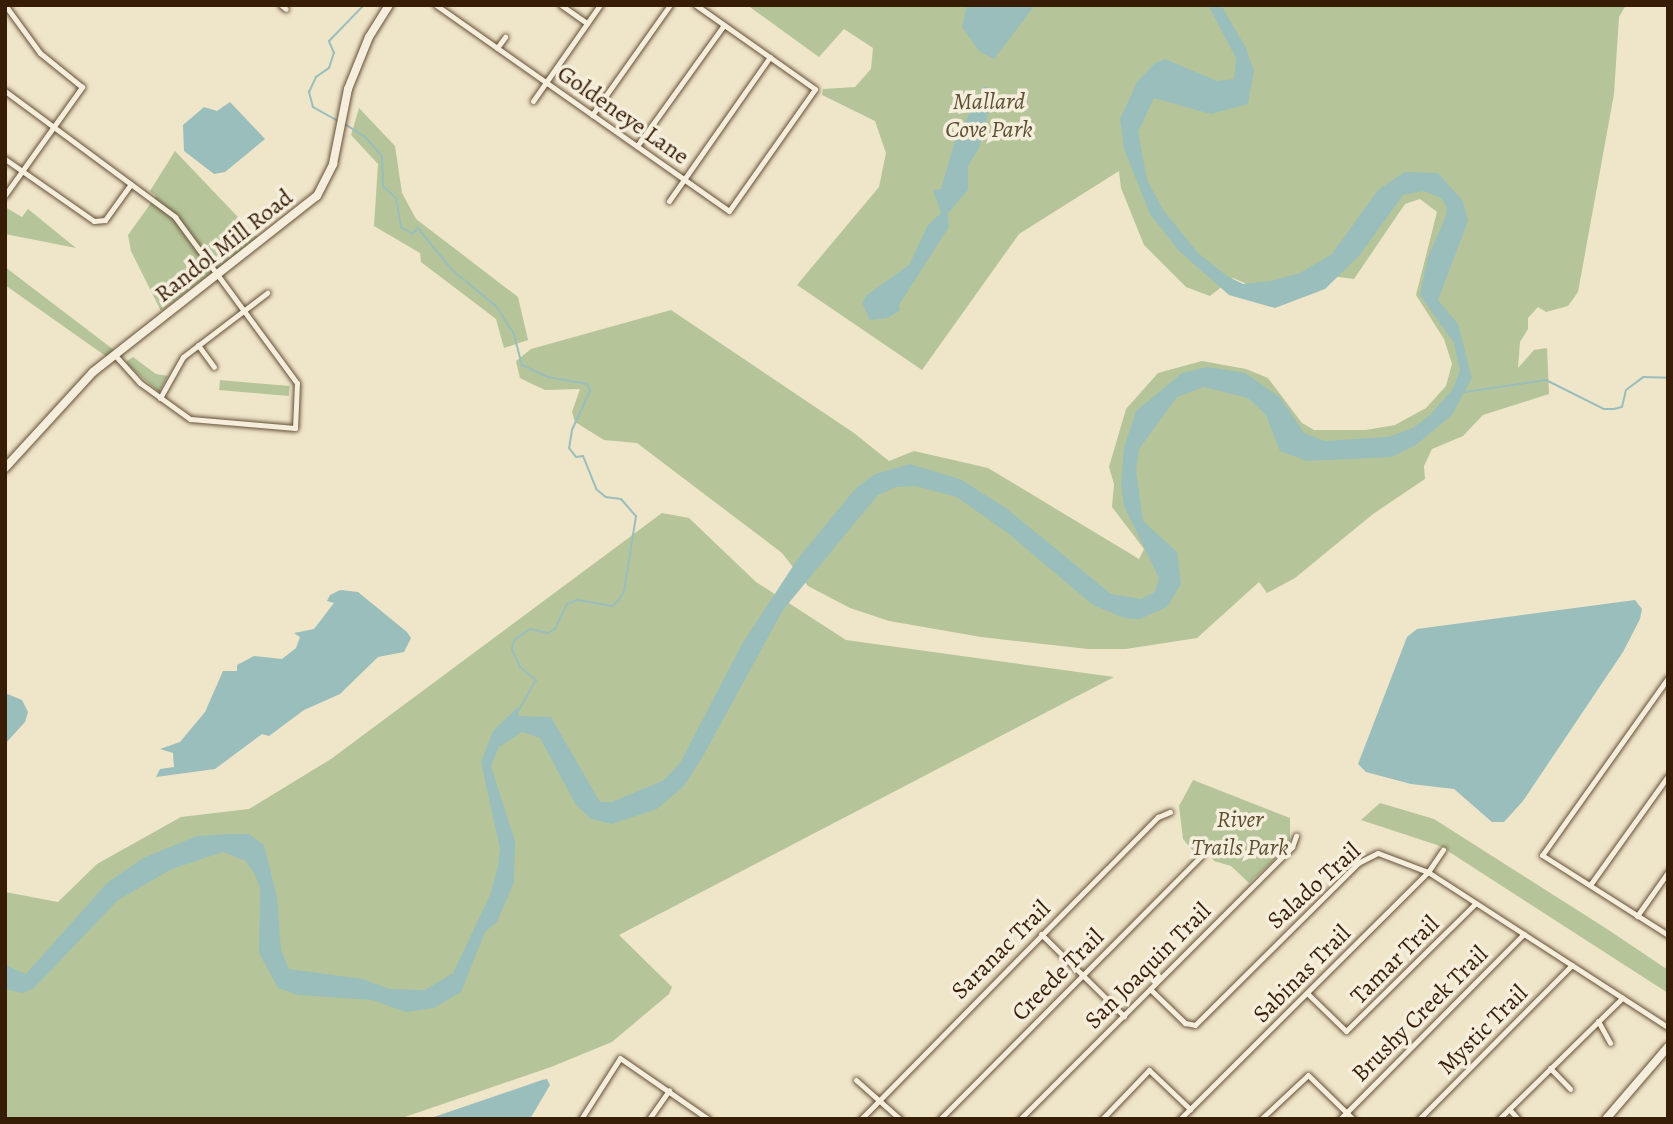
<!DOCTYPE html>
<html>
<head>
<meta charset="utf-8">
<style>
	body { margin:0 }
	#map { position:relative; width:1673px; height:1124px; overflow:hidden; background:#efe5c9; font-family:Alegreya,serif }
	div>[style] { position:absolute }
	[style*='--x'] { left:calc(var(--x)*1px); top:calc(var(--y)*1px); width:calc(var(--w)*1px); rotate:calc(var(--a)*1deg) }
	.green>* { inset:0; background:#b5c599; transform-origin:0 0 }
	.water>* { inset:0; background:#9abebb }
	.stream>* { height:2px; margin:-1px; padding:0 1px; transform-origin:1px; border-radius:1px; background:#9abebb }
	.roads { filter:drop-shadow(0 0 2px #654f37) drop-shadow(0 0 2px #654f37) }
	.minor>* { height:5px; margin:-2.5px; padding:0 2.5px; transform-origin:2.5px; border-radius:2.5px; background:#f5eedc }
	.secondary>* { height:8px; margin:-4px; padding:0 4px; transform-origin:4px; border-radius:4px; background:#f5eedc }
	span { translate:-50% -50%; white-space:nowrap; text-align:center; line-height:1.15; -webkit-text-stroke:7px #f5eedc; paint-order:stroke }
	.park-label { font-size:24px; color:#5d4f32; font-style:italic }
	.street-label { font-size:24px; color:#371d06 }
	.frame { position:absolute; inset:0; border:7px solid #371d06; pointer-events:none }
</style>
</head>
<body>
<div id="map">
	<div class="green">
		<div style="clip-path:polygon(747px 5px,1626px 5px,1619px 17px,1614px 94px,1578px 292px,1568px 306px,1546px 312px,1538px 307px,1528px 318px,1528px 329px,1520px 342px,1518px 368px,1534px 350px,1547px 348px,1549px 394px,1483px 415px,1463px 436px,1432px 449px,1424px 466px,1425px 479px,1373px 514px,1295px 578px,1267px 593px,1259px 582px,1197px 638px,1126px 649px,1088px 649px,981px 637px,889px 621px,850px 608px,808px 586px,782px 553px,637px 443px,604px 440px,575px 422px,572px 412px,580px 389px,545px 390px,530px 383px,520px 378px,516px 361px,531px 349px,671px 310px,854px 433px,889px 461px,914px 451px,988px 468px,1139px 559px,1144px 549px,1112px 507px,1114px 484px,1109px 467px,1126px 409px,1158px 373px,1202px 361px,1246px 369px,1268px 378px,1302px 423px,1314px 430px,1366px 430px,1395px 425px,1426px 408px,1446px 386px,1452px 364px,1444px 339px,1416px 295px,1437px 212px,1420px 199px,1405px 204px,1354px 279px,1324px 275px,1258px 289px,1233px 278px,1210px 296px,1186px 287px,1144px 245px,1121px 188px,1119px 171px,1019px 234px,922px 370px,797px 285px,879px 187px,886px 153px,875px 121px,822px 95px,823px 89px,855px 87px,871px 69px,873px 48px,844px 29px,819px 57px)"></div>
		<div style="clip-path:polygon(359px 108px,395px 146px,402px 193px,416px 219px,518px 297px,528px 340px,504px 348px,496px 319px,421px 262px,420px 253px,374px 226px,378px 164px,351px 135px)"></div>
		<div style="clip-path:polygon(175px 151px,258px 238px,161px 311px,131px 251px,128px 235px,156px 196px,150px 191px)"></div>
		<div style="clip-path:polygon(5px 207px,22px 217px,28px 209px,76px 248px,5px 234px)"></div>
		<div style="clip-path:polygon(5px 267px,114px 350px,107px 357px,5px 285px)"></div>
		<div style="clip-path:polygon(133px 357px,156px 374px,168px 376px,159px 392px,130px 367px,126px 362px)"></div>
		<div style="left:220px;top:380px;width:70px;height:10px;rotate:5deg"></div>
		<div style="clip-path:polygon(662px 513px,689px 518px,756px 582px,846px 640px,1114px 677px,619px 935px,672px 987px,669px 994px,612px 1042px,551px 1067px,399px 1119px,5px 1119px,5px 892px,58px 902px,97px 864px,181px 817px,249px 809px,331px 759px)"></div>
		<div style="clip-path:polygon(1193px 780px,1290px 818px,1290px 845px,1249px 883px,1231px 866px,1214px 861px,1205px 849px,1194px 852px,1183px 839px,1179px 806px)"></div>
		<div style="clip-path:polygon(1380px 803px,1434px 819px,1607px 929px,1668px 970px,1668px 993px,1440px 846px,1361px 820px)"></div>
	</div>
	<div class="water">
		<div style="clip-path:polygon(967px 5px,1035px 5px,994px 59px,979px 51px,962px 27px)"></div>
		<div style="clip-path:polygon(1208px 5px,1221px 5px,1246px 48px,1254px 71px,1248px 104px,1211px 114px,1154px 98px,1138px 132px,1147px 180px,1164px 211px,1198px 253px,1227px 276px,1243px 284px,1271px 281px,1300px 273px,1332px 254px,1378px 190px,1405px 172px,1438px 173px,1463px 201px,1468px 221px,1438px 300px,1458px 324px,1472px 378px,1452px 415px,1416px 445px,1392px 457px,1307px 461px,1280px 451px,1266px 415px,1248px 398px,1204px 387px,1177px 397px,1139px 449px,1136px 470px,1143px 521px,1177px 552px,1181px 584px,1167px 607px,1140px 619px,1124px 618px,1093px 605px,1009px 534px,957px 497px,915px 486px,896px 487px,878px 495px,783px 610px,702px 758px,684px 786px,657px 809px,612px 824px,591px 819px,576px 805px,540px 738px,522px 732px,499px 747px,491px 766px,515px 841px,514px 882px,497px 922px,485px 932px,461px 992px,434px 1008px,406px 1012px,372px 1000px,298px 995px,278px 988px,259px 953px,260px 888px,255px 875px,246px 861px,223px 852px,172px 869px,118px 900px,33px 989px,22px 993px,5px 989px,5px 965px,26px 974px,107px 883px,143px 858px,197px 836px,229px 834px,249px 834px,264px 845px,277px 897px,281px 950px,289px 969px,363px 979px,389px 989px,425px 990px,453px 973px,490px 895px,498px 866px,500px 849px,481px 762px,493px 731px,518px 707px,519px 716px,551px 717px,600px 802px,612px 802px,664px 780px,680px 763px,742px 644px,799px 557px,856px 488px,875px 474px,910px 464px,960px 479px,1006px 508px,1111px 594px,1141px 599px,1155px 592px,1159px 578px,1124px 506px,1121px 483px,1124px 448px,1136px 411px,1182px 373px,1207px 367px,1245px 373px,1280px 397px,1304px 433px,1325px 441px,1388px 437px,1413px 428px,1430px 415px,1452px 390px,1460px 371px,1454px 343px,1420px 295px,1428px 257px,1446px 216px,1447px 208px,1441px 198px,1424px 191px,1403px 195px,1359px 256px,1325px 289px,1275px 308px,1229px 295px,1179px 251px,1150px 214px,1124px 149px,1120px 119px,1137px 82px,1155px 63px,1165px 59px,1217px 81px,1234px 79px,1236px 58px)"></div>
		<div style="clip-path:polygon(984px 86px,994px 90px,979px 148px,968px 166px,968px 190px,948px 213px,949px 227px,899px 305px,900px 310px,888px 318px,870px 320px,862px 303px,867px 295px,909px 265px,928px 225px,941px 213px,933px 190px,941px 189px,955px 141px)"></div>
		<div style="clip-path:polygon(230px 102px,265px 139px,225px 172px,214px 174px,184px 151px,183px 125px,204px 107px,217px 111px)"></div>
		<div style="clip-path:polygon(340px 590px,358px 592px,407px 632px,411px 638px,404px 652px,378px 657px,340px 694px,304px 710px,269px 736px,262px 734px,215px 769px,156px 777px,160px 769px,174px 767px,173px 753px,160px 749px,180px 742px,205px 712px,223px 671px,237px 671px,237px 665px,254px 656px,282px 659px,296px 648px,300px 637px,294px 633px,314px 629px,334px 603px,327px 601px,330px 595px)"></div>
		<div style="clip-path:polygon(1635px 600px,1642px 609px,1640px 619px,1623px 652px,1523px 801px,1504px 822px,1492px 822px,1454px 789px,1411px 784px,1366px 772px,1358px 764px,1407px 637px,1417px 629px)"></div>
		<div style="clip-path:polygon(5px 693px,22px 700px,28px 712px,25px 722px,5px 744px)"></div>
		<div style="clip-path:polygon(542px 1080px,547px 1079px,550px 1085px,530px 1119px,428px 1119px)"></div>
	</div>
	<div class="stream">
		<div style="--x:338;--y:121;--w:29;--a:-151"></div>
		<div style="--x:313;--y:107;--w:16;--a:-105"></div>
		<div style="--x:309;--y:92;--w:17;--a:-65"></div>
		<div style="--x:316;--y:77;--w:16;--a:-35"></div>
		<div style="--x:329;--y:68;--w:16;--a:-72"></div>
		<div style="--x:334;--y:53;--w:13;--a:-113"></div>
		<div style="--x:329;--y:41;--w:50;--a:-45.8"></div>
		<div style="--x:343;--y:123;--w:26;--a:32"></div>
		<div style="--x:365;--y:137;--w:25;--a:48"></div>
		<div style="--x:382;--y:156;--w:30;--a:88"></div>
		<div style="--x:383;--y:186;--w:18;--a:43"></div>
		<div style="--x:396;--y:198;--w:29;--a:80"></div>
		<div style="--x:401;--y:227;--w:13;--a:32"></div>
		<div style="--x:412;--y:234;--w:8;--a:-45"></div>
		<div style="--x:418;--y:228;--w:54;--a:51"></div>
		<div style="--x:452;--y:270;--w:57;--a:39.3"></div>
		<div style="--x:496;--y:306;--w:33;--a:57"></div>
		<div style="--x:514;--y:334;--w:32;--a:76"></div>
		<div style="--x:522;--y:365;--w:29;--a:25"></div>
		<div style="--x:548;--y:377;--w:40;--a:10"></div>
		<div style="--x:587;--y:384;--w:8;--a:67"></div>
		<div style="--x:590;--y:391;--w:43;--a:114.8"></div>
		<div style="--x:572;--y:430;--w:18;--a:99"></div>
		<div style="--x:569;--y:448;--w:11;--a:52"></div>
		<div style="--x:576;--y:457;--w:7;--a:-8"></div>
		<div style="--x:583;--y:456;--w:35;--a:68"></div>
		<div style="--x:596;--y:489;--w:13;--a:39"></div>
		<div style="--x:606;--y:497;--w:15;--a:8"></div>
		<div style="--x:621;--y:499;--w:23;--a:49"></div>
		<div style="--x:636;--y:516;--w:77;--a:99"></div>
		<div style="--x:624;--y:592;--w:11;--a:124"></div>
		<div style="--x:618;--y:601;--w:8;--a:140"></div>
		<div style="--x:612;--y:606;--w:36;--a:-170"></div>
		<div style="--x:577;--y:600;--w:11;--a:158"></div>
		<div style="--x:567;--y:604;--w:28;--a:116"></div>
		<div style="--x:555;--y:629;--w:8;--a:150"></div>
		<div style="--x:548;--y:633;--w:18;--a:-167"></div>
		<div style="--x:530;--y:629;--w:19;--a:145"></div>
		<div style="--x:514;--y:640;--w:9;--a:103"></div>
		<div style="--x:512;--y:649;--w:20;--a:66"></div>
		<div style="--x:520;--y:667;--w:21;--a:39"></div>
		<div style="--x:536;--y:680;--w:39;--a:120"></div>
		<div style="--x:1465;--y:392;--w:82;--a:-8.4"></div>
		<div style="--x:1546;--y:380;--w:65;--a:26.6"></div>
		<div style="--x:1604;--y:409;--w:10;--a:0"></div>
		<div style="--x:1614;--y:409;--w:8;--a:-14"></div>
		<div style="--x:1622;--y:407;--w:17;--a:-77"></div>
		<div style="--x:1626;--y:390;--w:21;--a:-37"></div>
		<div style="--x:1643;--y:377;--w:25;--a:2"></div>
	</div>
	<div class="roads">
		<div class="minor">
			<div style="--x:281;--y:5;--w:6;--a:39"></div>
			<div style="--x:436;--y:5;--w:358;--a:35.1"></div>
			<div style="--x:729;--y:211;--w:149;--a:-54.8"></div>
			<div style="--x:815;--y:89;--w:146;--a:-144.8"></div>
			<div style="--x:561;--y:5;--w:32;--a:35"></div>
			<div style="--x:497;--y:48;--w:14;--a:-54"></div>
			<div style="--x:5;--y:91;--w:212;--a:36.5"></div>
			<div style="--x:175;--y:217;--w:206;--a:53.7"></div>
			<div style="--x:297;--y:383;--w:45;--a:92.5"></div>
			<div style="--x:295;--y:428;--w:105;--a:-175.1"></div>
			<div style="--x:190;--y:419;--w:62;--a:-144.2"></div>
			<div style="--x:140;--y:383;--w:38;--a:-132"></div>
			<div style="--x:533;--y:101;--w:117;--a:-55.1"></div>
			<div style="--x:592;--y:115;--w:135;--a:-54.7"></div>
			<div style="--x:637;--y:146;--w:149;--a:-54.3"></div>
			<div style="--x:5;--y:159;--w:108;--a:34.9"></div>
			<div style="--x:94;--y:221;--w:11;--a:-5"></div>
			<div style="--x:105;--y:220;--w:44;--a:-54.2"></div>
			<div style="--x:5;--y:195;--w:133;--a:-54.5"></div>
			<div style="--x:82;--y:87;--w:54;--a:-141"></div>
			<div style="--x:40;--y:53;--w:59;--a:-126.1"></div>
			<div style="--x:669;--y:201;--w:176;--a:-55"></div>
			<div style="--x:198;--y:345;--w:27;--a:54"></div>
			<div style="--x:160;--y:398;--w:47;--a:-60.7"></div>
			<div style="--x:183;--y:357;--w:106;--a:-37.3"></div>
			<div style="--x:1668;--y:678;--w:217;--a:125.4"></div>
			<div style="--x:1542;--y:855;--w:149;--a:32.4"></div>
			<div style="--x:1590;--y:885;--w:134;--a:-54.4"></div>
			<div style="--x:1637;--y:916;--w:54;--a:-54.8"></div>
			<div style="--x:1041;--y:934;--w:117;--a:44.7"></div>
			<div style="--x:1150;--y:989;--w:49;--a:44.2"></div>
			<div style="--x:1185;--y:1023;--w:10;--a:11"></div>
			<div style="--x:1195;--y:1025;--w:230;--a:-44.8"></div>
			<div style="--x:1358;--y:863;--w:22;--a:-27"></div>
			<div style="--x:1378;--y:853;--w:53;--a:20.8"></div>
			<div style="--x:1428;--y:872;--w:286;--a:32.9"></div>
			<div style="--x:1308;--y:994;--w:53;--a:44.2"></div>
			<div style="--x:1346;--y:1031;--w:182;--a:-44.6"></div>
			<div style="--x:1598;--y:1021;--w:25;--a:61"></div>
			<div style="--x:1550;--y:1068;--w:29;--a:46"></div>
			<div style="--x:856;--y:1080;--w:59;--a:41.6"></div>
			<div style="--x:1509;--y:1109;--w:13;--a:48"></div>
			<div style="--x:581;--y:1119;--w:72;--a:-57.4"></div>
			<div style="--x:620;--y:1058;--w:107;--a:34.7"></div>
			<div style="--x:649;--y:1119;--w:35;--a:-55"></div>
			<div style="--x:861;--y:1119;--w:424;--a:-45.5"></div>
			<div style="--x:1158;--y:817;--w:13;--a:-23"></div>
			<div style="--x:940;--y:1119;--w:371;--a:-45.2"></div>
			<div style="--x:1020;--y:1119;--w:385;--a:-45"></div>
			<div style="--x:1292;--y:847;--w:12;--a:-70"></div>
			<div style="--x:1102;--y:1119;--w:68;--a:-46.2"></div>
			<div style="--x:1149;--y:1070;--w:57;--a:43.6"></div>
			<div style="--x:1180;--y:1119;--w:350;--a:-44.9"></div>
			<div style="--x:1428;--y:872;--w:27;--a:-56"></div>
			<div style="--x:1261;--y:1119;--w:64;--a:-43.1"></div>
			<div style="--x:1308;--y:1075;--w:63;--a:44.4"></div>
			<div style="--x:1340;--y:1119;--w:261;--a:-45.2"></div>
			<div style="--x:1419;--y:1119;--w:217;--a:-45.2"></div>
			<div style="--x:1499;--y:1119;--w:173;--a:-44.5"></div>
		</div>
		<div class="secondary">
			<div style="--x:5;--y:468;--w:130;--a:-47.5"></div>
			<div style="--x:93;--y:372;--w:285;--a:-38.2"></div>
			<div style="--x:317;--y:196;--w:36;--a:-63"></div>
			<div style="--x:333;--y:164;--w:76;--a:-78.7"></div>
			<div style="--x:348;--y:89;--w:56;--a:-68"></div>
			<div style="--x:369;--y:37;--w:38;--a:-58"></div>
			<div style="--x:1606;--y:1119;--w:95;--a:-49.3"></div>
		</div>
	</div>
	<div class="park-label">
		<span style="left:989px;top:116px">Mallard<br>Cove Park</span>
		<span style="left:1240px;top:834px">River<br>Trails Park</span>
	</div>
	<div class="street-label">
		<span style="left:623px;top:115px;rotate:35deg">Goldeneye Lane</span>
		<span style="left:224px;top:246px;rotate:-38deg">Randol Mill Road</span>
		<span style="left:1314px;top:886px;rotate:-42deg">Salado Trail</span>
		<span style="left:1001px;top:950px;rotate:-45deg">Saranac Trail</span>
		<span style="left:1395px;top:960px;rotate:-45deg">Tamar Trail</span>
		<span style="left:1148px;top:966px;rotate:-45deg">San Joaquin Trail</span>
		<span style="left:1302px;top:974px;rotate:-45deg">Sabinas Trail</span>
		<span style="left:1058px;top:975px;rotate:-45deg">Creede Trail</span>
		<span style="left:1420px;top:1014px;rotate:-45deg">Brushy Creek Trail</span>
		<span style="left:1483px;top:1030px;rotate:-45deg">Mystic Trail</span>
	</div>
	<div class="frame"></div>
</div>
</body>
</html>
